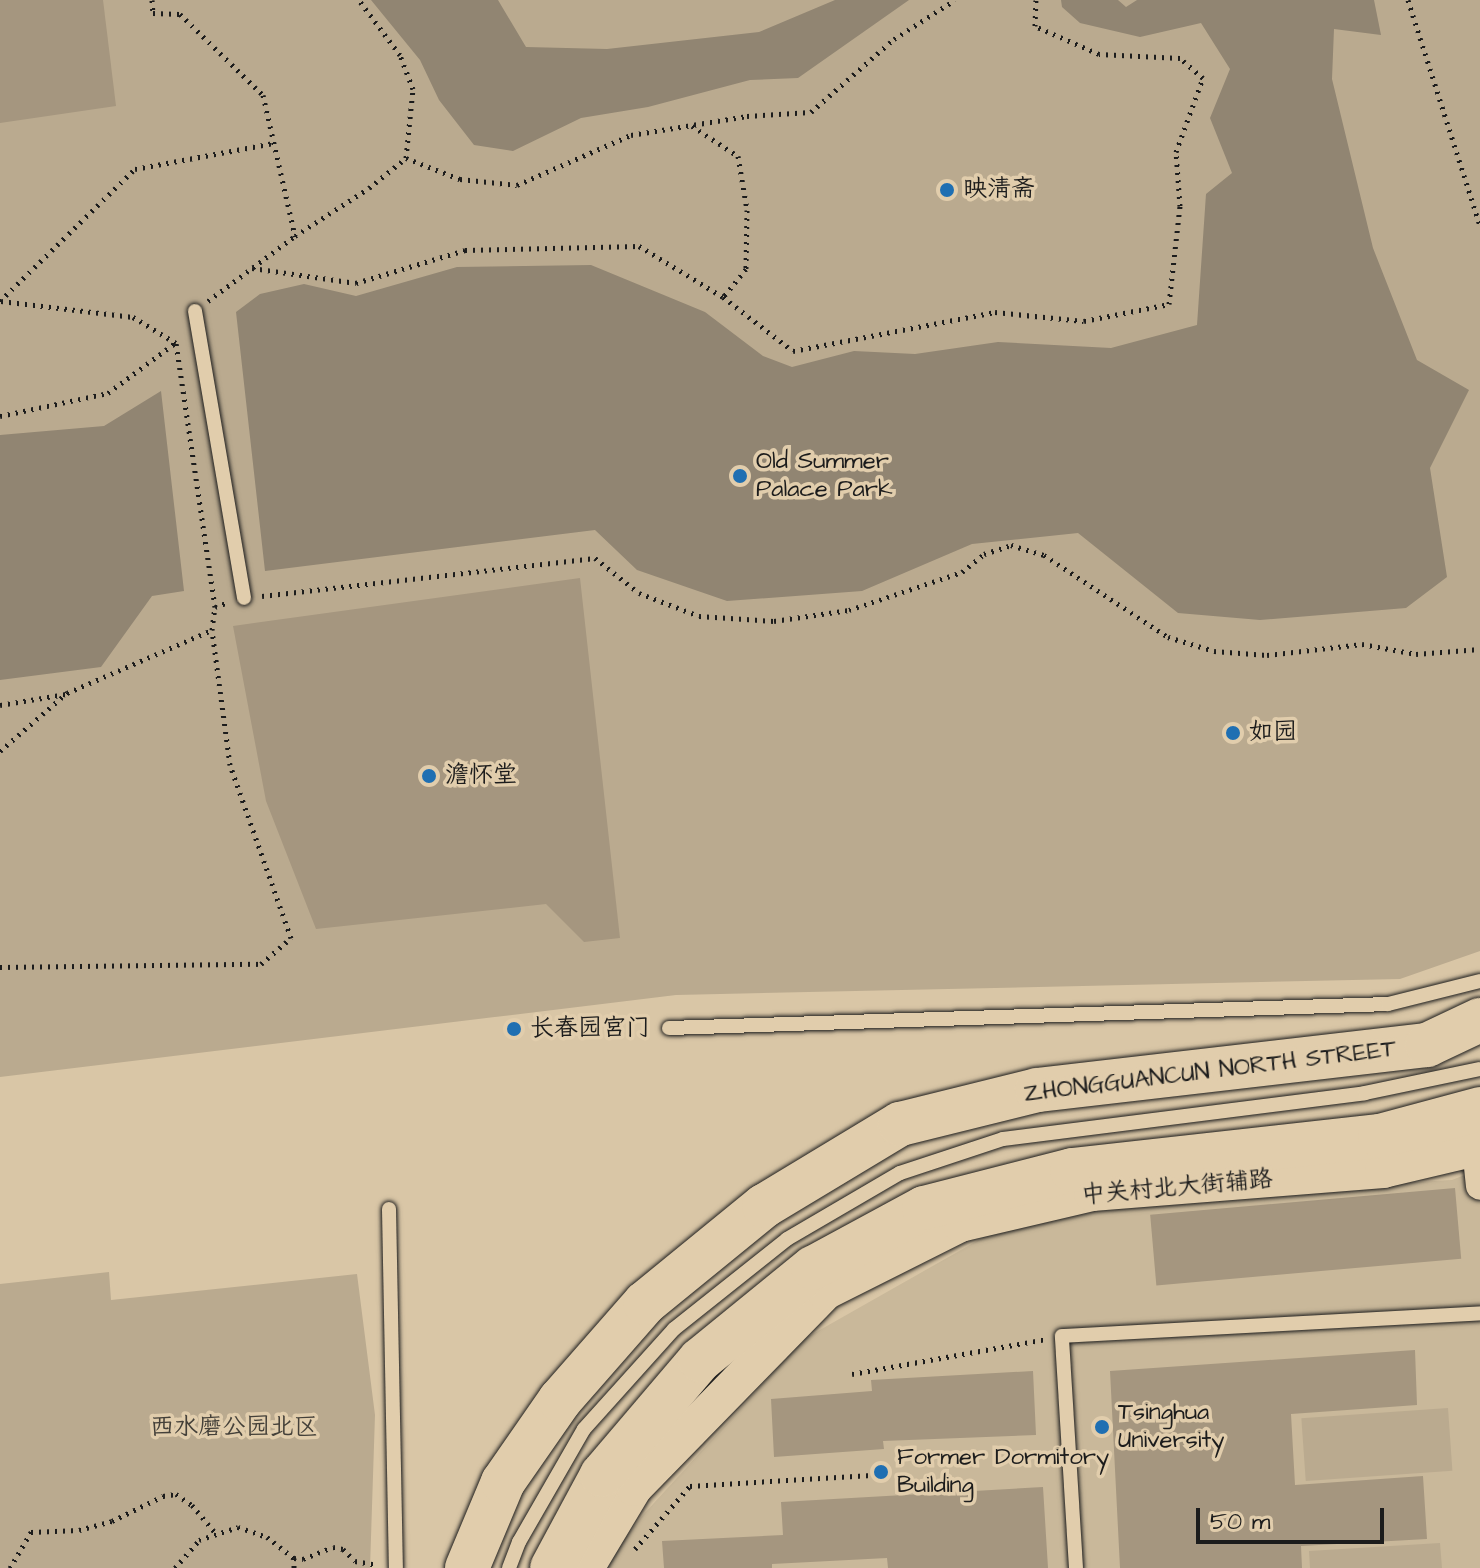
<!DOCTYPE html>
<html>
<head>
<meta charset="utf-8">
<style>
	body { margin:0 }
	#map { position:relative; width:1480px; height:1568px; overflow:hidden; background:#d9c6a6; font-family:"Architects Daughter","LXGW WenKai TC",sans-serif }
	div>[style] { position:absolute }
	[style*='--x'] { left:calc(var(--x)*1px); top:calc(var(--y)*1px); width:calc(var(--w)*1px); rotate:calc(var(--a)*1deg) }
	.built>* { inset:0; background:#c9b89a }
	.green>* { inset:0; background:#baaa8f; transform-origin:0 0 }
	.water>* { inset:0; background:#918572 }
	.building>* { inset:0; background:#a5967f; transform-origin:0 0 }
	.path>* { height:5px; margin-top:-2.5px; transform-origin:0; background:repeating-linear-gradient(90deg,#1c1c1c 0 2px,transparent 0 8px) }
	.roads { filter:drop-shadow(0 0 2px #1c1c1c) drop-shadow(0 0 2px #1c1c1c) }
	.service>* { height:14px; margin:-7px; padding:0 7px; transform-origin:7px; border-radius:7px; background:#e1cdac }
	.minor>* { height:28px; margin:-14px; padding:0 14px; transform-origin:14px; border-radius:14px; background:#e1cdac }
	.tertiary>* { height:36px; margin:-18px; padding:0 18px; transform-origin:18px; border-radius:18px; background:#e1cdac }
	.primary>* { height:44px; margin:-22px; padding:0 22px; transform-origin:22px; border-radius:22px; background:#e1cdac }
	.dots>* { width:22px; height:22px; translate:-50% -50%; box-sizing:border-box; border:4px solid #e1cdac; border-radius:50% }
	span { translate:-50% -50%; white-space:nowrap; text-align:center; line-height:1.15; -webkit-text-stroke:7px #e1cdac; paint-order:stroke }
	.poi-label { font-size:24px; color:#1c1c1c }
	.left { translate:0 -50%; text-align:left }
	.street-label { font-size:24px; color:#1c1c1c }
	.park-label { font-size:24px; color:#444039 }
	.scale { position:absolute; left:1196px; top:1508px; width:188px; height:36px; box-sizing:border-box; border:4px solid #1c1c1c; border-top:0; padding-left:10px; font-size:24px; line-height:28px; white-space:nowrap; color:#1c1c1c; -webkit-text-stroke:6px #e1cdac; paint-order:stroke }
</style>
</head>
<body>
<div id="map">
	<div class="built">
		<div style="clip-path:polygon(1480px 1169px,1480px 1568px,602px 1568px,643px 1515px,804px 1339px,1005px 1225px,1186px 1196px,1452px 1180px)"></div>
	</div>
	<div class="green">
		<div style="clip-path:polygon(0 0,1480px 0,1480px 951px,1400px 979px,676px 995px,0 1077px)"></div>
		<div style="clip-path:polygon(109px 1272px,111px 1300px,357px 1274px,375px 1415px,370px 1568px,0 1568px,0 1284px)"></div>
		<div style="left:1448px;top:1408px;width:63px;height:147px;rotate:86deg"></div>
		<div style="clip-path:polygon(1440px 1543px,1442px 1568px,1310px 1568px,1309px 1551px)"></div>
	</div>
	<div class="water">
		<div style="clip-path:polygon(371px 0,498px 0,526px 47px,607px 49px,759px 32px,835px 0,909px 0,798px 78px,750px 80px,648px 107px,581px 118px,513px 151px,474px 145px,439px 100px,420px 60px)"></div>
		<div style="clip-path:polygon(1061px 0,1118px 0,1126px 7px,1137px 0,1374px 0,1381px 35px,1334px 29px,1332px 79px,1373px 248px,1417px 360px,1469px 390px,1430px 468px,1447px 577px,1406px 608px,1260px 620px,1178px 613px,1078px 533px,972px 544px,862px 591px,727px 601px,637px 570px,595px 530px,265px 571px,236px 312px,260px 294px,304px 284px,356px 296px,457px 267px,591px 265px,705px 312px,763px 356px,792px 367px,854px 351px,915px 354px,998px 342px,1111px 348px,1197px 325px,1206px 194px,1232px 173px,1210px 118px,1230px 69px,1201px 23px,1140px 37px,1080px 23px,1062px 7px)"></div>
		<div style="clip-path:polygon(161px 391px,184px 591px,152px 596px,101px 667px,0 680px,0 435px,104px 426px)"></div>
	</div>
	<div class="building">
		<div style="clip-path:polygon(0 0,103px 0,116px 106px,0 123px)"></div>
		<div style="clip-path:polygon(580px 578px,620px 938px,584px 942px,546px 904px,316px 929px,266px 801px,233px 626px)"></div>
		<div style="left:1455px;top:1188px;width:71px;height:306px;rotate:85deg"></div>
		<div style="clip-path:polygon(1415px 1350px,1417px 1405px,1291px 1414px,1295px 1485px,1423px 1476px,1427px 1539px,1301px 1546px,1302px 1568px,1120px 1568px,1110px 1371px)"></div>
		<div style="clip-path:polygon(1033px 1371px,1036px 1435px,883px 1441px,884px 1449px,774px 1457px,771px 1399px,872px 1391px,871px 1380px)"></div>
		<div style="clip-path:polygon(1043px 1487px,1048px 1568px,888px 1568px,887px 1558px,772px 1564px,772px 1568px,664px 1568px,662px 1541px,783px 1535px,781px 1502px)"></div>
	</div>
	<div class="path">
		<div style="--x:152;--y:0;--w:13;--a:86"></div>
		<div style="--x:153;--y:13;--w:27;--a:2"></div>
		<div style="--x:180;--y:14;--w:116;--a:44.3"></div>
		<div style="--x:263;--y:95;--w:145;--a:77.2"></div>
		<div style="--x:1408;--y:0;--w:236;--a:72.3"></div>
		<div style="--x:692;--y:126;--w:55;--a:33.1"></div>
		<div style="--x:738;--y:156;--w:55;--a:80.5"></div>
		<div style="--x:747;--y:210;--w:59;--a:91"></div>
		<div style="--x:746;--y:269;--w:36;--a:129"></div>
		<div style="--x:406;--y:158;--w:58;--a:21.3"></div>
		<div style="--x:460;--y:179;--w:57;--a:6"></div>
		<div style="--x:517;--y:185;--w:124;--a:-23.7"></div>
		<div style="--x:631;--y:135;--w:118;--a:-9.3"></div>
		<div style="--x:747;--y:116;--w:64;--a:-3.6"></div>
		<div style="--x:811;--y:112;--w:111;--a:-41.3"></div>
		<div style="--x:894;--y:39;--w:72;--a:-32.6"></div>
		<div style="--x:252;--y:268;--w:105;--a:8.2"></div>
		<div style="--x:356;--y:283;--w:114;--a:-16.8"></div>
		<div style="--x:465;--y:250;--w:174;--a:-1.3"></div>
		<div style="--x:639;--y:246;--w:98;--a:31.3"></div>
		<div style="--x:723;--y:297;--w:88;--a:37.6"></div>
		<div style="--x:793;--y:351;--w:206;--a:-10.9"></div>
		<div style="--x:995;--y:312;--w:89;--a:5.8"></div>
		<div style="--x:1084;--y:321;--w:87;--a:-11.3"></div>
		<div style="--x:1169;--y:304;--w:99;--a:-83.6"></div>
		<div style="--x:1180;--y:206;--w:54;--a:-94.2"></div>
		<div style="--x:1176;--y:152;--w:79;--a:-70"></div>
		<div style="--x:1203;--y:78;--w:30;--a:-139"></div>
		<div style="--x:1180;--y:58;--w:81;--a:-177.2"></div>
		<div style="--x:1099;--y:54;--w:70;--a:-156.4"></div>
		<div style="--x:1035;--y:26;--w:26;--a:-88"></div>
		<div style="--x:0;--y:301;--w:189;--a:-44.4"></div>
		<div style="--x:135;--y:169;--w:141;--a:-10.6"></div>
		<div style="--x:1;--y:301;--w:133;--a:6.9"></div>
		<div style="--x:133;--y:317;--w:50;--a:31.2"></div>
		<div style="--x:208;--y:301;--w:109;--a:-36.8"></div>
		<div style="--x:295;--y:236;--w:88;--a:-33"></div>
		<div style="--x:369;--y:188;--w:48;--a:-39"></div>
		<div style="--x:406;--y:158;--w:69;--a:-84.2"></div>
		<div style="--x:413;--y:89;--w:36;--a:-111"></div>
		<div style="--x:400;--y:55;--w:69;--a:-126.7"></div>
		<div style="--x:0;--y:416;--w:110;--a:-12"></div>
		<div style="--x:108;--y:393;--w:84;--a:-36.7"></div>
		<div style="--x:262;--y:596;--w:335;--a:-6.5"></div>
		<div style="--x:595;--y:558;--w:56;--a:38.5"></div>
		<div style="--x:639;--y:593;--w:64;--a:21"></div>
		<div style="--x:699;--y:616;--w:75;--a:3.8"></div>
		<div style="--x:774;--y:621;--w:76;--a:-8.3"></div>
		<div style="--x:849;--y:610;--w:119;--a:-18.6"></div>
		<div style="--x:962;--y:572;--w:28;--a:-39"></div>
		<div style="--x:984;--y:554;--w:28;--a:-18"></div>
		<div style="--x:1011;--y:545;--w:34;--a:17"></div>
		<div style="--x:1044;--y:555;--w:149;--a:33.5"></div>
		<div style="--x:1168;--y:637;--w:48;--a:16.9"></div>
		<div style="--x:1214;--y:651;--w:53;--a:4.3"></div>
		<div style="--x:1267;--y:655;--w:96;--a:-6.6"></div>
		<div style="--x:1362;--y:644;--w:55;--a:10.5"></div>
		<div style="--x:1416;--y:654;--w:64;--a:-4.5"></div>
		<div style="--x:215;--y:607;--w:15;--a:-20"></div>
		<div style="--x:0;--y:705;--w:67;--a:-9.5"></div>
		<div style="--x:0;--y:751;--w:89;--a:-40.9"></div>
		<div style="--x:67;--y:693;--w:158;--a:-23.5"></div>
		<div style="--x:0;--y:967;--w:261;--a:-0.7"></div>
		<div style="--x:261;--y:964;--w:40;--a:-41"></div>
		<div style="--x:291;--y:938;--w:183;--a:-109.4"></div>
		<div style="--x:230;--y:765;--w:136;--a:-97.6"></div>
		<div style="--x:212;--y:630;--w:23;--a:-83"></div>
		<div style="--x:215;--y:607;--w:267;--a:-98.4"></div>
		<div style="--x:852;--y:1374;--w:197;--a:-10.2"></div>
		<div style="--x:635;--y:1549;--w:84;--a:-48.9"></div>
		<div style="--x:690;--y:1486;--w:182;--a:-3.5"></div>
		<div style="--x:294;--y:1558;--w:10;--a:90"></div>
		<div style="--x:10;--y:1568;--w:42;--a:-59.7"></div>
		<div style="--x:31;--y:1532;--w:48;--a:-2.4"></div>
		<div style="--x:79;--y:1530;--w:34;--a:-15"></div>
		<div style="--x:112;--y:1521;--w:57;--a:-26.1"></div>
		<div style="--x:163;--y:1496;--w:13;--a:-9"></div>
		<div style="--x:176;--y:1494;--w:19;--a:35"></div>
		<div style="--x:192;--y:1505;--w:35;--a:50"></div>
		<div style="--x:175;--y:1568;--w:37;--a:-49"></div>
		<div style="--x:199;--y:1540;--w:41;--a:-18.4"></div>
		<div style="--x:238;--y:1527;--w:31;--a:19"></div>
		<div style="--x:267;--y:1537;--w:34;--a:38"></div>
		<div style="--x:294;--y:1558;--w:9;--a:6"></div>
		<div style="--x:303;--y:1559;--w:32;--a:-22"></div>
		<div style="--x:333;--y:1547;--w:10;--a:11"></div>
		<div style="--x:343;--y:1549;--w:17;--a:45"></div>
		<div style="--x:355;--y:1561;--w:23;--a:10"></div>
	</div>
	<div class="roads">
		<div class="service">
			<div style="--x:195;--y:311;--w:291;--a:80.3"></div>
			<div style="--x:669;--y:1028;--w:719;--a:-1.91"></div>
			<div style="--x:1388;--y:1004;--w:95;--a:-14"></div>
			<div style="--x:389;--y:1209;--w:359;--a:88.9"></div>
			<div style="--x:509;--y:1568;--w:28;--a:-69"></div>
			<div style="--x:519;--y:1542;--w:130;--a:-60.1"></div>
			<div style="--x:584;--y:1429;--w:135;--a:-48"></div>
			<div style="--x:674;--y:1329;--w:144;--a:-38.5"></div>
			<div style="--x:787;--y:1239;--w:131;--a:-30.3"></div>
			<div style="--x:900;--y:1173;--w:108;--a:-18.3"></div>
			<div style="--x:1003;--y:1139;--w:365;--a:-7.2"></div>
			<div style="--x:1365;--y:1093;--w:117;--a:-11.8"></div>
			<div style="--x:1076;--y:1568;--w:232;--a:-93.5"></div>
			<div style="--x:1062;--y:1336;--w:419;--a:-3.1"></div>
		</div>
		<div class="minor">
			<div style="--x:1474;--y:1128;--w:58;--a:84.1"></div>
		</div>
		<div class="tertiary">
			<div style="--x:586;--y:1568;--w:93;--a:-59"></div>
			<div style="--x:634;--y:1488;--w:274;--a:-45.7"></div>
			<div style="--x:825;--y:1292;--w:151;--a:-26.7"></div>
			<div style="--x:960;--y:1224;--w:136;--a:-13.2"></div>
			<div style="--x:1092;--y:1193;--w:292;--a:-4.5"></div>
			<div style="--x:1383;--y:1170;--w:100;--a:-13.3"></div>
		</div>
		<div class="primary">
			<div style="--x:467;--y:1568;--w:93;--a:-67.3"></div>
			<div style="--x:503;--y:1482;--w:100;--a:-55.2"></div>
			<div style="--x:560;--y:1400;--w:129;--a:-48.8"></div>
			<div style="--x:645;--y:1303;--w:154;--a:-39.2"></div>
			<div style="--x:764;--y:1206;--w:159;--a:-31.1"></div>
			<div style="--x:900;--y:1124;--w:141;--a:-13.9"></div>
			<div style="--x:1037;--y:1090;--w:393;--a:-6.6"></div>
			<div style="--x:1427;--y:1045;--w:59;--a:-25.3"></div>
			<div style="--x:552;--y:1568;--w:106;--a:-61.7"></div>
			<div style="--x:602;--y:1475;--w:151;--a:-49.6"></div>
			<div style="--x:700;--y:1360;--w:146;--a:-39.2"></div>
			<div style="--x:813;--y:1268;--w:126;--a:-28.4"></div>
			<div style="--x:924;--y:1208;--w:153;--a:-14.4"></div>
			<div style="--x:1072;--y:1170;--w:310;--a:-6.3"></div>
			<div style="--x:1380;--y:1136;--w:104;--a:-15.1"></div>
		</div>
	</div>
	<div class="dots">
		<div style="left:947px;top:190px;background:#1f6fb2"></div>
		<div style="left:740px;top:476px;background:#1f6fb2"></div>
		<div style="left:1233px;top:733px;background:#1f6fb2"></div>
		<div style="left:429px;top:776px;background:#1f6fb2"></div>
		<div style="left:514px;top:1029px;background:#1f6fb2"></div>
		<div style="left:1102px;top:1427px;background:#1f6fb2"></div>
		<div style="left:881px;top:1472px;background:#1f6fb2"></div>
	</div>
	<div class="poi-label">
		<span class="left" style="left:963px;top:190px">映清斋</span>
		<span class="left" style="left:756px;top:476px">Old Summer<br>Palace Park</span>
		<span class="left" style="left:1249px;top:733px">如园</span>
		<span class="left" style="left:445px;top:776px">澹怀堂</span>
		<span class="left" style="left:530px;top:1029px">长春园宫门</span>
		<span class="left" style="left:1118px;top:1427px">Tsinghua<br>University</span>
		<span class="left" style="left:897px;top:1472px">Former Dormitory<br>Building</span>
	</div>
	<div class="street-label">
		<span style="left:1210px;top:1072px;rotate:-7deg">ZHONGGUANCUN NORTH STREET</span>
		<span style="left:1177px;top:1188px;rotate:-5deg">中关村北大街辅路</span>
	</div>
	<div class="park-label">
		<span style="left:234px;top:1428px">西水磨公园北区</span>
	</div>
	<div class="scale">50 m</div>
</div>
</body>
</html>
